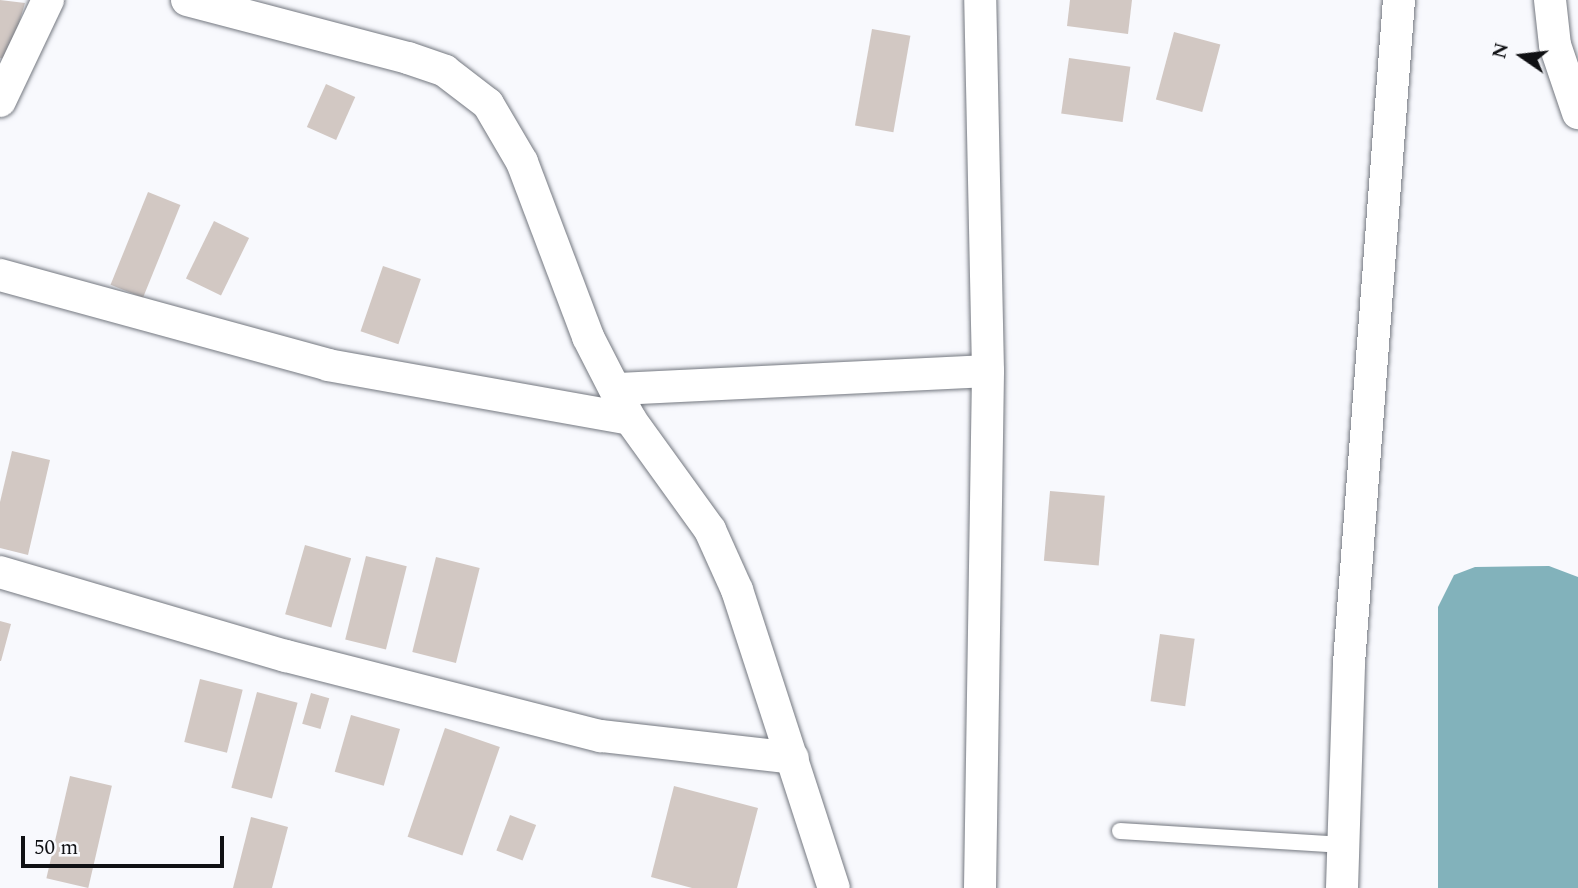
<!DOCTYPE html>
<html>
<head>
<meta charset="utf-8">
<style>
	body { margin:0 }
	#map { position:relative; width:1578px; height:888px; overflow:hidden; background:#f8f9fd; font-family:Spectral,serif }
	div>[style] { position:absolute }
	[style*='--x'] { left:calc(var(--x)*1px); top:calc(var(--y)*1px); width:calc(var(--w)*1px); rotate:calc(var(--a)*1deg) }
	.water>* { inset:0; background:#82b2bb }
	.building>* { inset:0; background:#d2c8c3; transform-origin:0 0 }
	.roads { filter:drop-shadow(0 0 2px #747880) drop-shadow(0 0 2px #747880) }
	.service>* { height:16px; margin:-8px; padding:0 8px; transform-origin:8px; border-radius:8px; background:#fff }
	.minor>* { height:32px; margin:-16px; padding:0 16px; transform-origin:16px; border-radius:16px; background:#fff }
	span { translate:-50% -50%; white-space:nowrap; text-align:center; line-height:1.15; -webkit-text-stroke:6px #f8f9fd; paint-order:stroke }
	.north { position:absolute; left:1487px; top:21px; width:70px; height:70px; -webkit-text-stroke:5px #f8f9fd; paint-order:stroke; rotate:284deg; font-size:19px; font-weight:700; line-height:28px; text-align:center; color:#101114 }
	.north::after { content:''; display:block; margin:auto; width:24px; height:32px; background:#101114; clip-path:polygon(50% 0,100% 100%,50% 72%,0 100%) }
	.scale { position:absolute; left:21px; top:836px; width:203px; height:32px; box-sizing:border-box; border:4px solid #101114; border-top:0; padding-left:9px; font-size:21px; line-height:24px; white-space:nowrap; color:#101114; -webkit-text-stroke:5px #f8f9fd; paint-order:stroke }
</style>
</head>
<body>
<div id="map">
	<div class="water">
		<div style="clip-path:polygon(1549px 566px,1578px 577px,1578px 888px,1438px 888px,1438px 607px,1454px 575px,1475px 567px)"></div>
	</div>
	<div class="building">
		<div style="clip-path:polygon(0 0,25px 3px,8px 60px,0 58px)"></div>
		<div style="clip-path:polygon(1070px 0,1132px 0,1128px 34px,1067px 26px)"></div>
		<div style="left:872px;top:29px;width:39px;height:98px;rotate:10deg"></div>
		<div style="left:1174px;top:32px;width:48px;height:70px;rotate:15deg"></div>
		<div style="left:1069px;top:58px;width:62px;height:56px;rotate:8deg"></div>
		<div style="left:326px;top:84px;width:32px;height:47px;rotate:24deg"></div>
		<div style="left:148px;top:192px;width:35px;height:100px;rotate:22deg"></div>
		<div style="left:214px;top:221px;width:39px;height:64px;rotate:26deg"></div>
		<div style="left:383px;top:266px;width:40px;height:69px;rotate:19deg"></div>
		<div style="clip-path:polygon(12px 451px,50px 460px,28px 555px,0 548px,0 502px)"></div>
		<div style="left:1050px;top:491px;width:55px;height:70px;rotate:5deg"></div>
		<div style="left:305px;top:545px;width:48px;height:72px;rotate:16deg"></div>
		<div style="left:366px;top:556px;width:42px;height:86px;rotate:14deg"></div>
		<div style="left:436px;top:557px;width:45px;height:98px;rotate:14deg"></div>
		<div style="clip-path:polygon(0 621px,11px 624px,1px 661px,0 661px)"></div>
		<div style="left:1160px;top:634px;width:35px;height:68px;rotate:8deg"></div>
		<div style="left:200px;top:679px;width:44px;height:65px;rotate:14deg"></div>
		<div style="left:257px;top:692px;width:42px;height:99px;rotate:15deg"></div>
		<div style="left:311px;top:693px;width:19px;height:32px;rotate:16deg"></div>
		<div style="left:351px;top:715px;width:51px;height:59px;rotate:16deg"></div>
		<div style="left:445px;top:728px;width:58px;height:115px;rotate:19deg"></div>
		<div style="left:70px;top:776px;width:43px;height:105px;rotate:13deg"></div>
		<div style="clip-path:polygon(674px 786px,758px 808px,737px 888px,692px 888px,651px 877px)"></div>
		<div style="left:510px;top:815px;width:28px;height:38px;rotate:21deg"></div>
		<div style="clip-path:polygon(251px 817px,288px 827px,272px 888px,233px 888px)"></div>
	</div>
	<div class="roads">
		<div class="service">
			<div style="--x:1120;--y:831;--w:224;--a:3.6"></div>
		</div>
		<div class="minor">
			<div style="--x:187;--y:0;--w:228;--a:14.7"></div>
			<div style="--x:408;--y:58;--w:39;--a:19"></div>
			<div style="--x:445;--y:71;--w:54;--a:37.5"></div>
			<div style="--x:488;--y:104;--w:67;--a:59.6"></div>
			<div style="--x:522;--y:162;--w:187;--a:69.3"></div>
			<div style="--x:588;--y:337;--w:92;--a:62.9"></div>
			<div style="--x:630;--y:419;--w:137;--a:54.2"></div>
			<div style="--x:710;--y:530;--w:66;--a:65.8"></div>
			<div style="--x:737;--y:590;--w:313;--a:72"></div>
			<div style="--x:1550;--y:0;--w:45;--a:83.7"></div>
			<div style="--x:1555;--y:45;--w:72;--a:71.3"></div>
			<div style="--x:0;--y:101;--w:112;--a:-64.6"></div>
			<div style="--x:0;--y:275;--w:340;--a:15.3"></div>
			<div style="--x:328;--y:365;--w:307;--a:10.1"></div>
			<div style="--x:619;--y:389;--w:369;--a:-2.8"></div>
			<div style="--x:988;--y:371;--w:371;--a:-91.2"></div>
			<div style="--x:0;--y:572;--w:298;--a:16.4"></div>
			<div style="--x:286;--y:656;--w:325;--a:14.3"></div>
			<div style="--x:601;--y:736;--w:193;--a:6.5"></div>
			<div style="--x:980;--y:888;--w:517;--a:-89.11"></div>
			<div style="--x:1342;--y:888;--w:225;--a:-88.2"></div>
			<div style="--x:1349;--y:663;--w:665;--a:-85.69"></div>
		</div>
	</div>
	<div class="north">N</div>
	<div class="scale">50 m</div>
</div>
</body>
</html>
